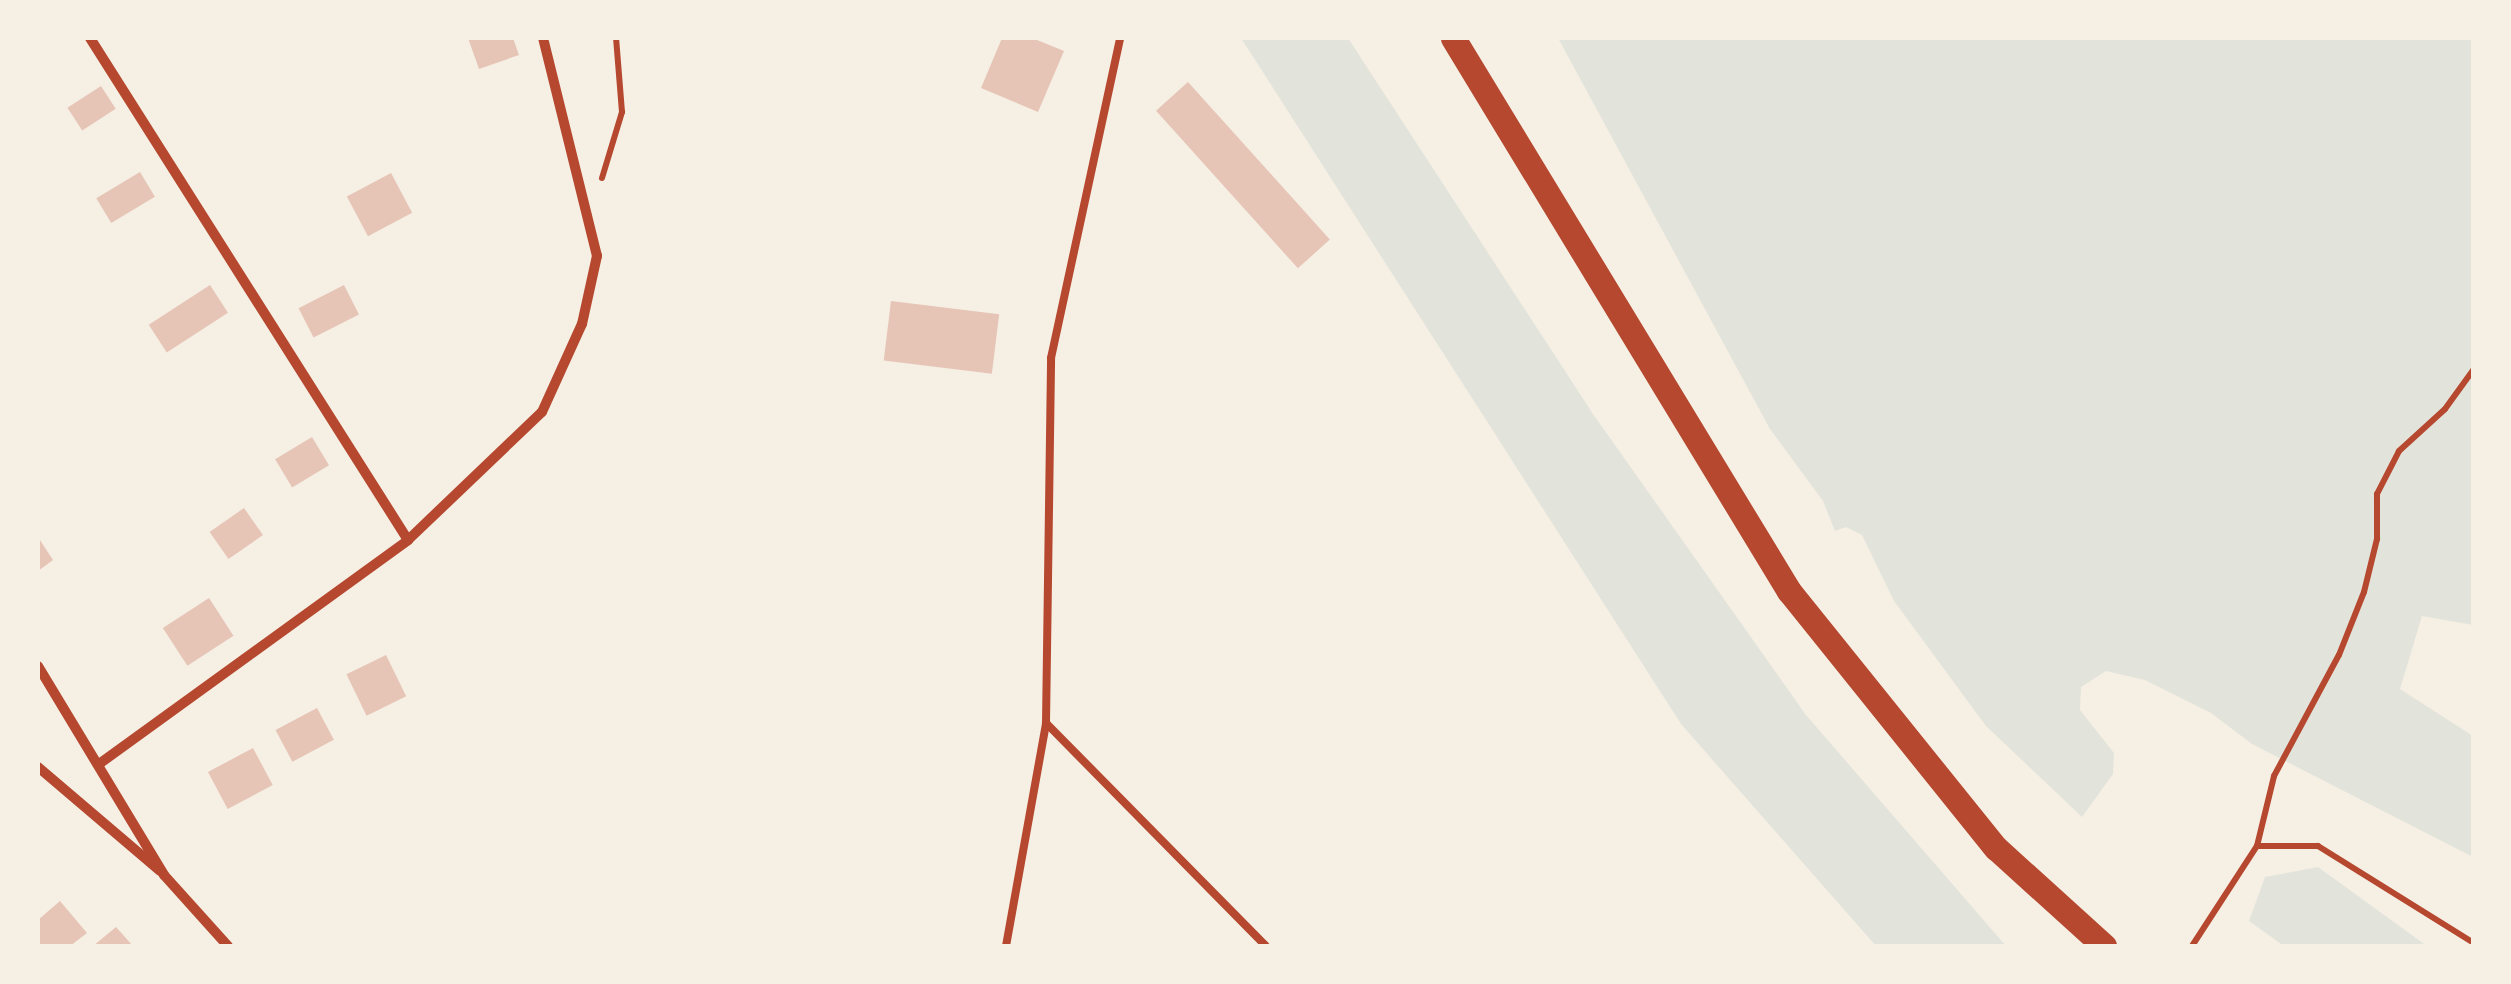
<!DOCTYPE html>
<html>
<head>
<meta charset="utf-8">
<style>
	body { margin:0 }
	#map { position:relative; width:2511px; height:984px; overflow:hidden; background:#f6efe4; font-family:Inter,sans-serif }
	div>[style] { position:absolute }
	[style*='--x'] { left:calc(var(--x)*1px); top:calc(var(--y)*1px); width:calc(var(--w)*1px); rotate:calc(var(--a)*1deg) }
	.green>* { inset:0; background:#e2e4dc }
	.building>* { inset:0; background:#e6c5b7; transform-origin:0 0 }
	.path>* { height:6px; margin:-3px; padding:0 3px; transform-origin:3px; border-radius:3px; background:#b5482f }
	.service>* { height:8px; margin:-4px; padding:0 4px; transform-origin:4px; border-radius:4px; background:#b5482f }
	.minor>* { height:10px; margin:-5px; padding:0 5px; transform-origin:5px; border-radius:5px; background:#b5482f }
	.primary>* { height:25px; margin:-12.5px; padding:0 12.5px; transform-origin:12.5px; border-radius:12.5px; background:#b5482f }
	span { translate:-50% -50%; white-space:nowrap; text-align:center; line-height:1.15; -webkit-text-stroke:9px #f6efe4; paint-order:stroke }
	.frame { position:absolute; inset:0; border:40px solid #f6efe4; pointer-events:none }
</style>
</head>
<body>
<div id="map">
	<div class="green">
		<div style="clip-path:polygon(1241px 38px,1348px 38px,1593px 414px,1806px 715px,2006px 946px,1876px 946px,1681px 724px)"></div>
		<div style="clip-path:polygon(1558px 38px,2473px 38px,2473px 625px,2422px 616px,2400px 689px,2473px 736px,2473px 857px,2252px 744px,2211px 713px,2145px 680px,2106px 671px,2081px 687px,2080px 710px,2114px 753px,2113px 774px,2082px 817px,1986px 726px,1894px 601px,1862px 535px,1846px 527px,1835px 531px,1823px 501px,1770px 429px)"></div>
		<div style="clip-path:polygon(2318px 867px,2427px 946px,2284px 946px,2249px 921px,2265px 877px)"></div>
	</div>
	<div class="building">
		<div style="clip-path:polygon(468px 38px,513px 38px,519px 55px,479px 69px)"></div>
		<div style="clip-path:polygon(1002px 38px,1032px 38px,1064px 51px,1038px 112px,981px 88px)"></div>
		<div style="left:1188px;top:82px;width:212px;height:43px;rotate:48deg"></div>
		<div style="left:101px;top:86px;width:27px;height:40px;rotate:57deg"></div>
		<div style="left:140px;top:172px;width:29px;height:51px;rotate:59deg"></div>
		<div style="left:391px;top:173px;width:45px;height:50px;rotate:62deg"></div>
		<div style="left:210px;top:285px;width:33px;height:73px;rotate:57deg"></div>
		<div style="left:344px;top:285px;width:33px;height:51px;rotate:63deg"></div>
		<div style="left:891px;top:301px;width:109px;height:60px;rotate:7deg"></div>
		<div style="left:312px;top:437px;width:33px;height:43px;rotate:59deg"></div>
		<div style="left:244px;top:508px;width:33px;height:42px;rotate:55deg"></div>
		<div style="clip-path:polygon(38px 537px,53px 560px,38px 571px)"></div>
		<div style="left:209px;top:598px;width:45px;height:55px;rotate:57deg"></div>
		<div style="left:386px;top:655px;width:46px;height:44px;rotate:64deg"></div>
		<div style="left:317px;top:708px;width:36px;height:47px;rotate:62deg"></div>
		<div style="left:253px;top:748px;width:42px;height:51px;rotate:62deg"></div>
		<div style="clip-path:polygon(60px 901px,87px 933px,70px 946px,38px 946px,38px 920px)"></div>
		<div style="clip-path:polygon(116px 927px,133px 946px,93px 946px)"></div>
	</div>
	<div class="path">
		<div style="--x:602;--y:178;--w:69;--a:-73.1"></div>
		<div style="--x:622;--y:112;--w:74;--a:-94.6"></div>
		<div style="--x:2257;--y:846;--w:61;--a:0"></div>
		<div style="--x:2318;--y:846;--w:184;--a:31.9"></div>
		<div style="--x:2192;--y:946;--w:119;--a:-57"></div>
		<div style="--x:2257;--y:846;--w:72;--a:-76.3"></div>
		<div style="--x:2274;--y:776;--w:137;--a:-61.8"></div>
		<div style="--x:2339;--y:655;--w:68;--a:-68.4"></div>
		<div style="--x:2364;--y:592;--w:55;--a:-76.2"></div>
		<div style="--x:2377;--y:539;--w:45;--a:-90"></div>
		<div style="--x:2377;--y:494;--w:48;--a:-62.9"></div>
		<div style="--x:2399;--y:451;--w:62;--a:-42.4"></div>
		<div style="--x:2445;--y:409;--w:49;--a:-54.1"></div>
	</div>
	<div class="service">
		<div style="--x:1046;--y:723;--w:313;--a:45.4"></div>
		<div style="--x:1006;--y:946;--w:227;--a:-79.8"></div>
		<div style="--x:1046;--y:723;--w:365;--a:-89.2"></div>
		<div style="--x:1051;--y:358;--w:327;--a:-77.8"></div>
	</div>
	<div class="minor">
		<div style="--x:90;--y:38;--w:594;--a:57.65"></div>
		<div style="--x:38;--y:666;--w:244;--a:58.9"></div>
		<div style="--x:164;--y:875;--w:96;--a:48"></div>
		<div style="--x:99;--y:764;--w:382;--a:-35.9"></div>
		<div style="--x:408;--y:540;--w:185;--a:-43.7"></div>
		<div style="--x:542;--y:412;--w:97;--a:-65.6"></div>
		<div style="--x:582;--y:324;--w:70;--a:-77.6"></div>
		<div style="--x:597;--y:256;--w:225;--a:-103.9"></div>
		<div style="--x:38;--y:767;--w:160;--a:40.4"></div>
	</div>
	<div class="primary">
		<div style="--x:1453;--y:38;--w:647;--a:58.72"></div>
		<div style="--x:1789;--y:591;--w:330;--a:51.2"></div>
		<div style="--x:1996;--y:848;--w:146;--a:42.2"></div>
	</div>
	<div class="frame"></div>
</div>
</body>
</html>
